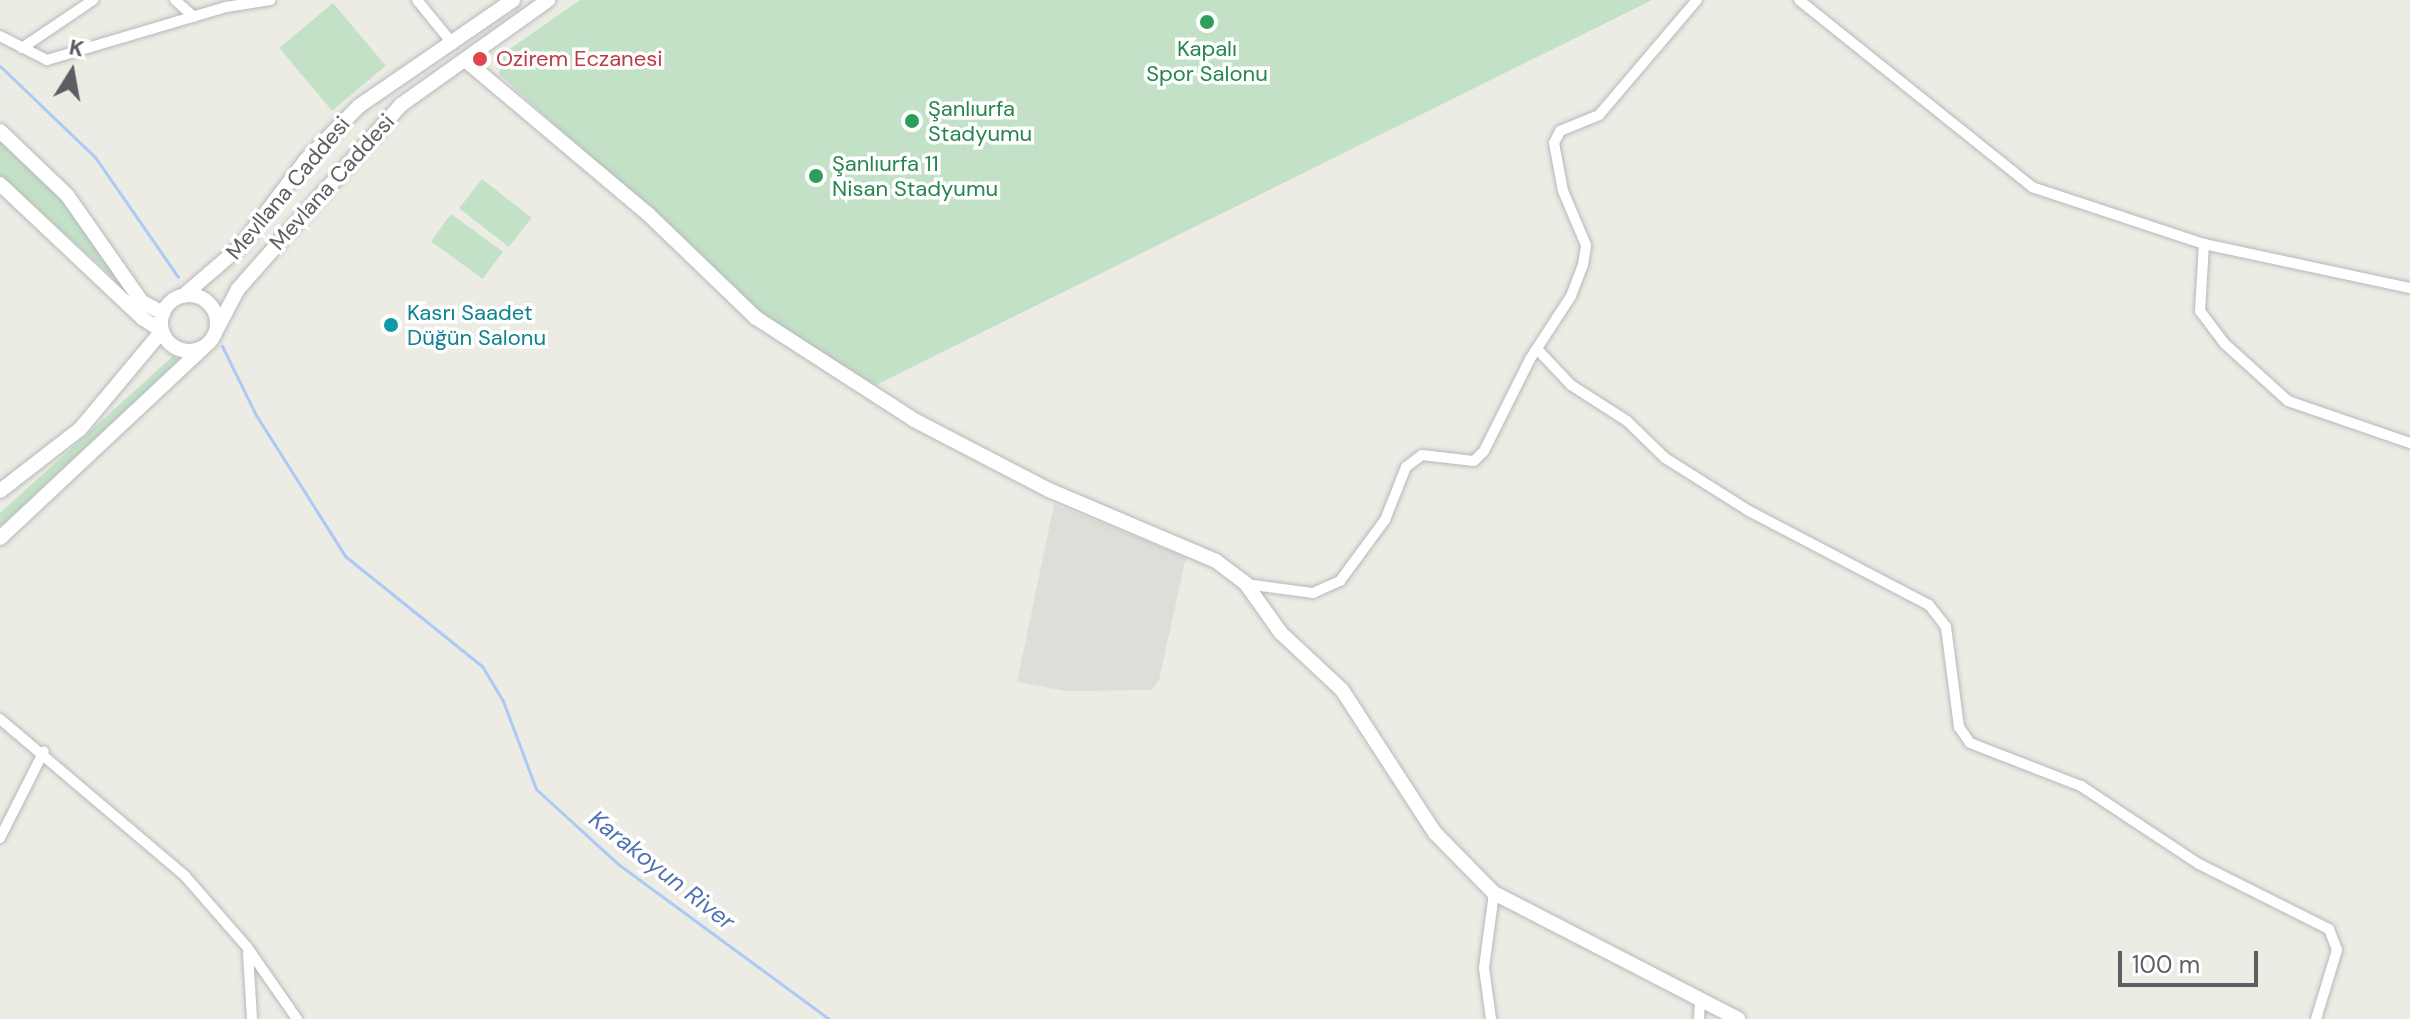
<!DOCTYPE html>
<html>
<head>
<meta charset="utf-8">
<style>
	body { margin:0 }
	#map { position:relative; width:2410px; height:1019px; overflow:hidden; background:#ecece4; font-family:"DM Sans",sans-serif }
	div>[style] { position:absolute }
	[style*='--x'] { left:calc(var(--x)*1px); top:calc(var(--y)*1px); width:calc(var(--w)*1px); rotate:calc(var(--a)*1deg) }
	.industrial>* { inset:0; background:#deddd8 }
	.green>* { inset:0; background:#c3e1c7; transform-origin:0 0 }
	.stream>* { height:3px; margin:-1.5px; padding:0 1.5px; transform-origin:1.5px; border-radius:1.5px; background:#abcaf5 }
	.roads { filter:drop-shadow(0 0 2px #b6b8bc) drop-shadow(0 0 2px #b6b8bc) }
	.street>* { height:10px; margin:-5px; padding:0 5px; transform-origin:5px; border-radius:5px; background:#fff }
	.secondary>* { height:14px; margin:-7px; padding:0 7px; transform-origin:7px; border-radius:7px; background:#fff }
	.secondary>.ring { margin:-7px; padding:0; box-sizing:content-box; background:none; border:14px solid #fff; border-radius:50% }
	.dots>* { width:22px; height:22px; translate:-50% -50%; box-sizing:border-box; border:4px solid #fff; border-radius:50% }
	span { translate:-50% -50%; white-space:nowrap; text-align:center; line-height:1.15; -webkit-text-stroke:7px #fff; paint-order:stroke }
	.leisure-label { font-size:22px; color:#27864d }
	.left { translate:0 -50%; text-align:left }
	.health-label { font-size:22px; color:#be3a42 }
	.street-label { font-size:22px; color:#5c5e62 }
	.culture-label { font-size:22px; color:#0d838f }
	.water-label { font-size:24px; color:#5173b6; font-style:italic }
	.north { position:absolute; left:32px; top:32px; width:80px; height:80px; -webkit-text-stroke:6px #fff; paint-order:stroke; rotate:11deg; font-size:22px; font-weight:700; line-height:32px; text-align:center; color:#5c5e62 }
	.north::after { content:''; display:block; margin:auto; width:28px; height:36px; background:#5c5e62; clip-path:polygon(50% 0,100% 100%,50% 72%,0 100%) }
	.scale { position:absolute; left:2118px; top:951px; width:140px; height:36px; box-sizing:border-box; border:4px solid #5c5e62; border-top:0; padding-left:10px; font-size:24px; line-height:28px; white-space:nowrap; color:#5c5e62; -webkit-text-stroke:6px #fff; paint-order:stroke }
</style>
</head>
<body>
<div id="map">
	<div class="industrial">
		<div style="clip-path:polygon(1054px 504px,1186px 557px,1159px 680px,1152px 690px,1066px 691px,1017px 682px)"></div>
	</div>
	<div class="green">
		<div style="clip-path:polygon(580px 0,1652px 0,876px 385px,776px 326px,499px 74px,504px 53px)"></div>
		<div style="left:333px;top:3px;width:82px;height:70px;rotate:50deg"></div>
		<div style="clip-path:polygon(0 139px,49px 184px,115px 270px,115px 279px,0 175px)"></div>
		<div style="left:482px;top:179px;width:63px;height:37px;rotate:38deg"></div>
		<div style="left:451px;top:214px;width:64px;height:34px;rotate:36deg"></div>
		<div style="clip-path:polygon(174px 355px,178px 361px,0 527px,0 513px)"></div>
	</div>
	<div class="stream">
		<div style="--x:0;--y:66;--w:132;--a:43.8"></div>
		<div style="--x:95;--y:157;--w:146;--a:55.3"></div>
		<div style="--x:222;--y:346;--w:77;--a:63.8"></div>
		<div style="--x:256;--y:415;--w:167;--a:57.7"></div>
		<div style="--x:345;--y:556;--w:176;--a:38.8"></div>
		<div style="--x:482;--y:666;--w:41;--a:59"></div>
		<div style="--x:503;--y:701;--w:94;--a:69.4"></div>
		<div style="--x:536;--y:789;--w:111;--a:42.4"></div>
		<div style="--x:618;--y:864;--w:262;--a:36.3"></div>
	</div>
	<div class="roads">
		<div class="street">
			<div style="--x:175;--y:0;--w:25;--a:42"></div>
			<div style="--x:417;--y:0;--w:57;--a:50.7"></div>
			<div style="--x:1799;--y:0;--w:299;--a:38.7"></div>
			<div style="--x:2032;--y:187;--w:181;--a:18.3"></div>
			<div style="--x:2204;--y:244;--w:211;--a:12.1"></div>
			<div style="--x:0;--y:36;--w:53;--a:27.1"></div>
			<div style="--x:47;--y:60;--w:187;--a:-16.5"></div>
			<div style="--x:226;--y:7;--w:45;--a:-9"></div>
			<div style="--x:22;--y:48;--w:86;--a:-34.1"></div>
			<div style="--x:2204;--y:244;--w:67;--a:93.4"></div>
			<div style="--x:2200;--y:311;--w:41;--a:52.9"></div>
			<div style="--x:2225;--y:344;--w:85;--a:42.1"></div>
			<div style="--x:2288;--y:401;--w:129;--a:19"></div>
			<div style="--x:1537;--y:349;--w:50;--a:46.6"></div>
			<div style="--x:1571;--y:385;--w:67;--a:32.7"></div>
			<div style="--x:1627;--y:421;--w:53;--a:44.2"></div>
			<div style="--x:1665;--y:458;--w:99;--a:32.2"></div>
			<div style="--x:1749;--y:511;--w:203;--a:27.6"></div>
			<div style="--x:1929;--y:605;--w:28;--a:52"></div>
			<div style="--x:1946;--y:627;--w:101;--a:82.6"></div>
			<div style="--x:1959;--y:727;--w:19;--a:55"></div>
			<div style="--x:1970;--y:743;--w:119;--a:21.2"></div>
			<div style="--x:2081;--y:786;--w:141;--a:33.5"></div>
			<div style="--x:2199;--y:864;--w:145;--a:26.6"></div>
			<div style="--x:2329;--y:929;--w:22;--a:69"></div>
			<div style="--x:2337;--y:950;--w:72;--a:106.9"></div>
			<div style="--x:1246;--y:584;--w:68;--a:7.7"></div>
			<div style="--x:1313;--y:593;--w:30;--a:-24"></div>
			<div style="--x:1340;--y:581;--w:76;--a:-53.6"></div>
			<div style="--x:1385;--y:520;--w:57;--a:-68.4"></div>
			<div style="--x:1406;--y:467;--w:20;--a:-37"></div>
			<div style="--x:1422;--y:455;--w:52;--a:6.6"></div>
			<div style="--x:1474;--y:461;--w:14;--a:-45"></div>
			<div style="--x:1484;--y:451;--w:103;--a:-63.4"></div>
			<div style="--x:1530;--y:359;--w:75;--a:-56.9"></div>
			<div style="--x:1571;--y:296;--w:33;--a:-69"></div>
			<div style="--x:1583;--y:265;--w:20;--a:-81"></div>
			<div style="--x:1586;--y:245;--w:59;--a:-113.1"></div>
			<div style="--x:1563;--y:191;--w:49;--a:-100.6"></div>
			<div style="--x:1554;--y:143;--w:13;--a:-63"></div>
			<div style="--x:1560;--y:131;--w:42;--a:-22.3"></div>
			<div style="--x:1599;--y:115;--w:151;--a:-49.6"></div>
			<div style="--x:0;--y:719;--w:243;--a:40.3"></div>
			<div style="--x:185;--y:876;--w:94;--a:48.9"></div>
			<div style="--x:247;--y:947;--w:88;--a:55.2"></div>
			<div style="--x:0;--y:838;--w:97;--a:-63.2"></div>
			<div style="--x:248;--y:953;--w:66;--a:86.5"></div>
			<div style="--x:1491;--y:1019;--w:51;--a:-97.8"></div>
			<div style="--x:1484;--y:968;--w:76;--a:-82.4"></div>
			<div style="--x:1699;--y:1019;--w:20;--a:-87"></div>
		</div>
		<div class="secondary">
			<div style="--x:465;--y:60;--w:239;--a:40.1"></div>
			<div style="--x:648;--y:214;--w:150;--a:43.9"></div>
			<div style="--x:756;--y:318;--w:188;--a:32.8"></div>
			<div style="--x:914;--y:420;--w:152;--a:27.4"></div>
			<div style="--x:1049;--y:490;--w:181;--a:23"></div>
			<div style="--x:1216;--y:561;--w:38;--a:37"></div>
			<div style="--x:1246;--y:584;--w:60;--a:54.5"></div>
			<div style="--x:1281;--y:633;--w:83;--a:43.1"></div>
			<div style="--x:1342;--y:690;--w:171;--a:57"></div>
			<div style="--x:1435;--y:833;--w:84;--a:45.5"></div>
			<div style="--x:1494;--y:893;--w:275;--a:27.3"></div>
			<div style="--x:0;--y:131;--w:93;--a:43.7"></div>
			<div style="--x:67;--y:195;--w:131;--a:55"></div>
			<div style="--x:142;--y:302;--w:24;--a:28"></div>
			<div style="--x:0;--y:184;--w:195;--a:43.3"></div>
			<div style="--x:142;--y:318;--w:24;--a:33"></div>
			<div style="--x:162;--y:331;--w:128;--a:129.9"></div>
			<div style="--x:80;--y:429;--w:101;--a:142.2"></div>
			<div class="ring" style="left:161px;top:295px;width:42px;height:42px"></div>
			<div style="--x:183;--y:296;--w:77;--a:-40.8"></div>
			<div style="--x:241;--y:246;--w:106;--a:-53"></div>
			<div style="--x:305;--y:161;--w:77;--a:-45.5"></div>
			<div style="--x:359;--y:106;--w:187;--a:-34.5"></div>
			<div style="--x:217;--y:329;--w:45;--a:-62.3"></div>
			<div style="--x:238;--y:289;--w:246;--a:-48.5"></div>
			<div style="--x:401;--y:105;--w:181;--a:-35.5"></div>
			<div style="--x:0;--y:538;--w:277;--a:-43.1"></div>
		</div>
	</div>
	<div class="dots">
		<div style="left:1207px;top:22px;background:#2e9e5b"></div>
		<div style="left:480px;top:59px;background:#e0444e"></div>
		<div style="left:912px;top:121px;background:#2e9e5b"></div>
		<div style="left:816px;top:176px;background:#2e9e5b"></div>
		<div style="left:391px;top:325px;background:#0f9aa8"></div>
	</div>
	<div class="leisure-label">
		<span style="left:1207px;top:61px">Kapalı<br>Spor Salonu</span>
		<span class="left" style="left:928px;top:121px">Şanlıurfa<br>Stadyumu</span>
		<span class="left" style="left:832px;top:176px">Şanlıurfa 11<br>Nisan Stadyumu</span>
	</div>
	<div class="health-label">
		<span class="left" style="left:496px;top:59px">Ozirem Eczanesi</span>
	</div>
	<div class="street-label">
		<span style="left:332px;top:182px;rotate:-48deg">Mevlana Caddesi</span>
		<span style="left:288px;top:188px;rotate:-50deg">Mevllana Caddesi</span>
	</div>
	<div class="culture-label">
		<span class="left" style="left:407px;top:325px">Kasrı Saadet<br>Düğün Salonu</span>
	</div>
	<div class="water-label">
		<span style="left:662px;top:870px;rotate:38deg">Karakoyun River</span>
	</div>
	<div class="north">K</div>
	<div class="scale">100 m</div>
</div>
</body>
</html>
